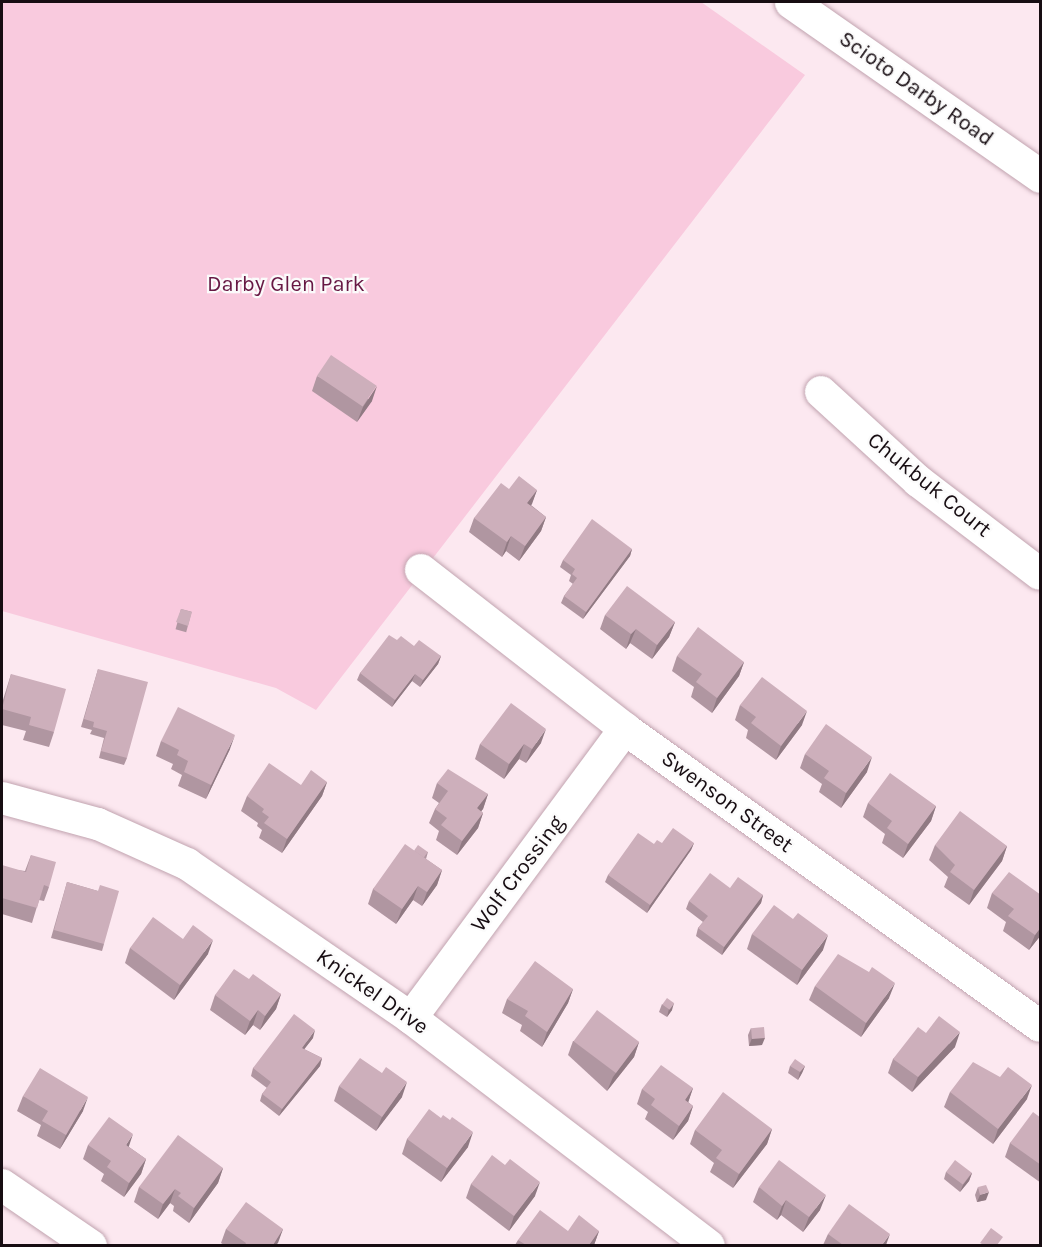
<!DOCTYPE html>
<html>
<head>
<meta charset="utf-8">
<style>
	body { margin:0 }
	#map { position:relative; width:1042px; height:1247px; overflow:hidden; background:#fce8f0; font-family:Karla,sans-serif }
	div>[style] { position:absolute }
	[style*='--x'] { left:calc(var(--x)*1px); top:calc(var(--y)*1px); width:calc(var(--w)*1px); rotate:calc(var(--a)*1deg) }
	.green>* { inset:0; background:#f9cade }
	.roads { filter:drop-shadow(0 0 2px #c1a3af) drop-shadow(0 0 2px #c1a3af) }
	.minor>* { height:32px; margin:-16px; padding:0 16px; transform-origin:16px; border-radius:16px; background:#fff }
	.major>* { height:33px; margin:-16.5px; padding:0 16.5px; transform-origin:16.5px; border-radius:16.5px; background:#fff }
	.wall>* { inset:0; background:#b096a1; transform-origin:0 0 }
	.shaded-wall>* { inset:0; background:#907a83 }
	.building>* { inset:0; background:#cdafbb; transform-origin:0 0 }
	span { translate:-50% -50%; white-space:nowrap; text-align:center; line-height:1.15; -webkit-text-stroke:4.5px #fbfbfb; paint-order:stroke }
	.street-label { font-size:22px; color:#170d12 }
	.park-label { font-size:22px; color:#671844 }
	.frame { position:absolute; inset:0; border:3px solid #170d12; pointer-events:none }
</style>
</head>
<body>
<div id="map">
	<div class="green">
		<div style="clip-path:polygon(2px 2px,701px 2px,805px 75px,316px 710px,276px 688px,2px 611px)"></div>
	</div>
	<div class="roads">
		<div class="minor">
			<div style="--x:821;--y:392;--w:132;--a:42.5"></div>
			<div style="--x:918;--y:481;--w:153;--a:37.3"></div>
			<div style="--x:421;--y:570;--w:259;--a:37.9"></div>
			<div style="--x:625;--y:729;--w:510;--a:35.59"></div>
			<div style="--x:2;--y:798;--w:99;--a:15.2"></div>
			<div style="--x:98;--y:824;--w:98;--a:24.2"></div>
			<div style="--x:187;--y:864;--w:272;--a:34.5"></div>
			<div style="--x:411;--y:1018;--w:375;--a:37.4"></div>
			<div style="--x:411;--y:1018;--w:360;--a:-53.5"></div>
			<div style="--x:2;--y:1185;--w:108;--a:34.4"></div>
		</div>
		<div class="major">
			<div style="--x:791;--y:2;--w:304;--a:34.9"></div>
		</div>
	</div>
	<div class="wall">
		<div style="clip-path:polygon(317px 376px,372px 401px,357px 422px,312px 391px)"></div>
		<div style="clip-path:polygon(537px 490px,531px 505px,546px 517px,541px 531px,519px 561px,506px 551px,502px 557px,469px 532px,474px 518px)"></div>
		<div style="clip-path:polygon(632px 549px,630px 556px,583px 619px,561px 603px,564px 596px,573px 584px,569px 581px,571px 575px,560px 567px,563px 560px)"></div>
		<div style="left:181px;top:609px;width:11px;height:21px;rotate:15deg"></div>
		<div style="clip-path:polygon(605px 615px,675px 622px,669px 637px,652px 659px,630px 643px,626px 649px,600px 629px)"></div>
		<div style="clip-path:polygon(397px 640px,441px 656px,438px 664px,420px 687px,412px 681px,392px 707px,357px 680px,360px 673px)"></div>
		<div style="clip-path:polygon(677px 656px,744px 662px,739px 676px,712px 713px,691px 697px,694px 687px,672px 671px)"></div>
		<div style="clip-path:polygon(98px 669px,127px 758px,124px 765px,99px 758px,104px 738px,90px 734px,92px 730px,81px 727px)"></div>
		<div style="clip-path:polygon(11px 674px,54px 732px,49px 747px,23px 740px,26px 731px,2px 725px,2px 703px)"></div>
		<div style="clip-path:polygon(740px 705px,802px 725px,776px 760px,746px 738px,748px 730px,735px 720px)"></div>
		<div style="clip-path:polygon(161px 741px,230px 749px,206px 799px,178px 786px,182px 775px,171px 769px,173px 764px,156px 756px)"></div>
		<div style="clip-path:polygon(541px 743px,526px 763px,519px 759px,504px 779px,475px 759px,480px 744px)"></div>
		<div style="clip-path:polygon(805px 754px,867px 772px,841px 808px,819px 792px,822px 784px,800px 768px)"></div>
		<div style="clip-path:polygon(327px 782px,322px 796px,282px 853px,259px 838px,262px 830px,257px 826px,258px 823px,241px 811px,247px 796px,301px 785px)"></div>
		<div style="clip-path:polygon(437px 783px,488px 794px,483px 809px,481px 811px,483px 813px,478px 828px,457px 855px,436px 840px,439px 831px,429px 823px,435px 809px,439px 803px,432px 798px)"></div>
		<div style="clip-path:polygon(868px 803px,936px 806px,931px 821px,903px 858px,882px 843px,885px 834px,863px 817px)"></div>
		<div style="clip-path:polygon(662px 843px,694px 843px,691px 850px,647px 913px,605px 882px,608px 875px,654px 844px)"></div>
		<div style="clip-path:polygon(935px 845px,1007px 846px,1002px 861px,969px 905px,944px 887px,948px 877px,929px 860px)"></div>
		<div style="clip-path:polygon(414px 851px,428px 852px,426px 859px,442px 870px,437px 885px,422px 906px,413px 900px,396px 924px,368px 904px,373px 889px)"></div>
		<div style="clip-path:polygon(31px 855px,49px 887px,44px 901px,39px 900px,32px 923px,2px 914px,2px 868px,25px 871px)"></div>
		<div style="clip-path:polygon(67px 882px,98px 891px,104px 944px,102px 951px,51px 938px)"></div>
		<div style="clip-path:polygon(730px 888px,763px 895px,761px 903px,722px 955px,696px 936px,698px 928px,703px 922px,686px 909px,689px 901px)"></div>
		<div style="clip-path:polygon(992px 893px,1041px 895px,1041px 935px,1029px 950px,1003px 931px,1006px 922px,987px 908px)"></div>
		<div style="clip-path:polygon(752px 934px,823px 950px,797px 985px,747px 949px)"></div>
		<div style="clip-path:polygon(183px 939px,208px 954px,174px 1000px,125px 963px,130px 948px)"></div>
		<div style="clip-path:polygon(249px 979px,281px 994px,276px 1009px,260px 1030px,253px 1025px,245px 1035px,210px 1010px,215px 995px)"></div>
		<div style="clip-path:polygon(815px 986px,889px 998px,861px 1037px,809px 1000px)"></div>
		<div style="clip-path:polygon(573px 989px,568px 1003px,542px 1047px,520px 1031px,522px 1025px,502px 1013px,507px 999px)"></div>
		<div style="clip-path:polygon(662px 1004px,672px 1010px,667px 1017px,659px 1012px)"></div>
		<div style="clip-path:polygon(751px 1028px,762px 1045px,749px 1046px,748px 1035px)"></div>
		<div style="clip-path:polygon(926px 1033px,955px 1047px,912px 1092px,888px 1073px,893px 1059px)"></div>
		<div style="clip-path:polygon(313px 1038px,304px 1049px,322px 1058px,320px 1066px,279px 1116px,260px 1101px,262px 1094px,267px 1088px,251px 1076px,253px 1068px)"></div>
		<div style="clip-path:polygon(573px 1041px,639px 1042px,634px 1057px,607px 1091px,568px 1055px)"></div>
		<div style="clip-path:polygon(790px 1066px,805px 1066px,802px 1073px,798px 1080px,788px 1073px)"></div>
		<div style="clip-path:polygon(382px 1073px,402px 1097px,376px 1131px,334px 1101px,339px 1086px)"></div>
		<div style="clip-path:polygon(693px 1088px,688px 1102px,693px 1106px,688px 1121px,673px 1140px,645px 1119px,648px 1112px,637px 1104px,642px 1089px)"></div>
		<div style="clip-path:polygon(950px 1092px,1027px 1099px,993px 1144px,944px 1107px)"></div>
		<div style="clip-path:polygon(23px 1096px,83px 1111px,60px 1149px,37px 1136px,41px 1125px,17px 1111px)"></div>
		<div style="clip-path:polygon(441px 1118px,468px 1147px,441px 1182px,402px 1154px,407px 1139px)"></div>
		<div style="clip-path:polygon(1041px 1118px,1041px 1183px,1005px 1157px,1010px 1143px)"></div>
		<div style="clip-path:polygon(772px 1129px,767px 1144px,733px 1188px,710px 1172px,714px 1163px,690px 1144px,695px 1130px)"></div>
		<div style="clip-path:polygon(88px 1145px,129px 1147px,146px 1159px,141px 1174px,124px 1197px,101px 1181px,104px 1174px,83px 1159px)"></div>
		<div style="clip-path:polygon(505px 1165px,535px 1196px,509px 1231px,466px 1198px,471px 1184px)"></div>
		<div style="clip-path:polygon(223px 1168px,218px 1183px,189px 1223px,173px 1211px,174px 1206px,170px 1203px,158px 1219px,134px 1202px,139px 1187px)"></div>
		<div style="clip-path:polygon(946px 1172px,972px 1173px,969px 1181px,960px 1192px,944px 1179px)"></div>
		<div style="clip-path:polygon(759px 1187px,820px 1210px,803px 1232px,781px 1215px,777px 1220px,753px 1202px)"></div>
		<div style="clip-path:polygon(978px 1187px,986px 1200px,977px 1202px,975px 1195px)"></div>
		<div style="clip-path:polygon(226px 1229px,283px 1229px,276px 1245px,224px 1245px,221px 1243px)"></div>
		<div style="clip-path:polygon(568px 1231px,599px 1231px,594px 1245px,515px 1245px,518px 1240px)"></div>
		<div style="clip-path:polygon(828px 1234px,886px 1245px,823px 1245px)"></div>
	</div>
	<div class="shaded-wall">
		<div style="clip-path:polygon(377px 386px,372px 401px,357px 422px,363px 407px)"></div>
		<div style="clip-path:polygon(537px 490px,532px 504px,522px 517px,527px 503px)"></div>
		<div style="clip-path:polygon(546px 517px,541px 531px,519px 561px,525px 546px)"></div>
		<div style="clip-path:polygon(511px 536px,506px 551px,502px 557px,507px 542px)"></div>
		<div style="clip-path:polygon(632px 549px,630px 556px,583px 619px,586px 612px)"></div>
		<div style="clip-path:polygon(675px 622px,669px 637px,652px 659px,657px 645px)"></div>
		<div style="clip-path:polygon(636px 629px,630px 643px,626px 649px,631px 634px)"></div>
		<div style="clip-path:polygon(441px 656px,438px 664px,420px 687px,423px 680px)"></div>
		<div style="clip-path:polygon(744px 662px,739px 676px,712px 713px,717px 698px)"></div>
		<div style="clip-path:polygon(415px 674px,412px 681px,392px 707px,395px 700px)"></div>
		<div style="clip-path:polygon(807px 711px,802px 725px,776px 760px,781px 746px)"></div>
		<div style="clip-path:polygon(546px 729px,541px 743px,526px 763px,532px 749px)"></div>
		<div style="clip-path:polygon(235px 735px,230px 749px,206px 799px,211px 785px)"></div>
		<div style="clip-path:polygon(524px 744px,519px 759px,504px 779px,509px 764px)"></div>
		<div style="clip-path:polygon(872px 757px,867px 772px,841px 808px,846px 793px)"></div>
		<div style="clip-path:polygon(327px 782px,322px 796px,282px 853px,287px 839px)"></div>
		<div style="clip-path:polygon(488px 794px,483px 809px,472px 823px,477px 808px)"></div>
		<div style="clip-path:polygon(936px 806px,931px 821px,903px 858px,908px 844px)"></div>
		<div style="clip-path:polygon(483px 813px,478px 828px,457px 855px,462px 841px)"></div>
		<div style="clip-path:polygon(694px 843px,691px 850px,647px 913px,650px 905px)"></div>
		<div style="clip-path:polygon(1007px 846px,1002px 861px,969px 905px,974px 890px)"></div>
		<div style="clip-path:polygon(442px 870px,437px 885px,422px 906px,427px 892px)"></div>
		<div style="clip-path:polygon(418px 886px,413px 900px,396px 924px,402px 909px)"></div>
		<div style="clip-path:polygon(763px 895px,761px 903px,722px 955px,724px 947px)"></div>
		<div style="clip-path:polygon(1041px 927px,1041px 935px,1029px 950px,1035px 935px)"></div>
		<div style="clip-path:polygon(828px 935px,823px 950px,797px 985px,802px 970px)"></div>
		<div style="clip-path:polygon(213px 940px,208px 954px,174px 1000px,180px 985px)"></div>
		<div style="clip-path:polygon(895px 983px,889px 998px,861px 1037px,866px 1023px)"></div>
		<div style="clip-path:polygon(573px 989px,568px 1003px,542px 1047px,547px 1032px)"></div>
		<div style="clip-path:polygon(281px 994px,276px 1009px,260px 1030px,265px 1016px)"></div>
		<div style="clip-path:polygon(674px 1003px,672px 1010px,667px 1017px,669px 1009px)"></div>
		<div style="clip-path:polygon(258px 1010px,253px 1025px,245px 1035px,250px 1021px)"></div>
		<div style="clip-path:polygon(315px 1030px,313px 1038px,299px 1056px,302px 1048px)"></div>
		<div style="clip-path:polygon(960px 1032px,955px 1047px,912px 1092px,918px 1077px)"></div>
		<div style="clip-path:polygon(752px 1038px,765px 1038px,762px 1045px,749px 1046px)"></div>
		<div style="clip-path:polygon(639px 1042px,634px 1057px,607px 1091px,613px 1077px)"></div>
		<div style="clip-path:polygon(322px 1058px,320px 1066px,279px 1116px,282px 1109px)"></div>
		<div style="clip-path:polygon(805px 1066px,802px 1073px,798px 1080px,800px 1072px)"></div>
		<div style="clip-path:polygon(407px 1082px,402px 1097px,376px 1131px,382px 1117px)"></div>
		<div style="clip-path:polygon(1032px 1085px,1027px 1099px,993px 1144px,998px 1129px)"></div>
		<div style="clip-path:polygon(693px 1088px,688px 1103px,685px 1100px)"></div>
		<div style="clip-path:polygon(88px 1097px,83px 1111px,60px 1149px,66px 1135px)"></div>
		<div style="clip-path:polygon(693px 1106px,688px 1121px,673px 1140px,679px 1126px)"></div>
		<div style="clip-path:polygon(772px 1129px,767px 1144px,733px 1188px,739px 1174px)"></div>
		<div style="clip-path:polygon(473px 1132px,468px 1147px,441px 1182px,447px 1168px)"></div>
		<div style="clip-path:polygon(133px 1134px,128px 1149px,126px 1145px)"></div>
		<div style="clip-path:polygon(146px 1159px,141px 1174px,124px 1197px,129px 1183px)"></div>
		<div style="clip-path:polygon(223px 1168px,218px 1183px,189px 1223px,194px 1208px)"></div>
		<div style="clip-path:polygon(972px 1173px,969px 1181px,960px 1192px,963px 1185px)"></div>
		<div style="clip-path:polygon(540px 1182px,535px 1196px,509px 1231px,514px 1216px)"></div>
		<div style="clip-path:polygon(175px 1189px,170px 1203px,158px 1219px,163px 1204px)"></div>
		<div style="clip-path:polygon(989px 1192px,986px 1200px,977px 1202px,980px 1195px)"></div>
		<div style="clip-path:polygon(826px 1195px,820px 1210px,803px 1232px,809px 1217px)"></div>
		<div style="clip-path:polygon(786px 1200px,781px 1215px,777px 1220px,782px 1206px)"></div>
		<div style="clip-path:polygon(283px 1229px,278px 1243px,276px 1245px,273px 1245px)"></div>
		<div style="clip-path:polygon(599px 1231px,594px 1245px,589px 1245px)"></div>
		<div style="clip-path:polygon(890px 1234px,886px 1245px,882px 1245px)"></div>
	</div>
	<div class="building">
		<div style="left:331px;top:355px;width:55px;height:25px;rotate:34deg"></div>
		<div style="clip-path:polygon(519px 476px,537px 490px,527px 503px,546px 517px,525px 546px,511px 536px,507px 542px,474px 518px,501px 483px,509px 489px)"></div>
		<div style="clip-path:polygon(592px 519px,632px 549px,586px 612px,564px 596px,577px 578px,572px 574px,575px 569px,563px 560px)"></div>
		<div style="clip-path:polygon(627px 586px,675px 622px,657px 645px,636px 629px,631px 634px,605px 615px)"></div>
		<div style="clip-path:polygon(181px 609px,192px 612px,188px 626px,176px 622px)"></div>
		<div style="clip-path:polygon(698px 627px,744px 662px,717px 698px,696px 682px,702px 674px,677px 656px)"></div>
		<div style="clip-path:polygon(389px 635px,397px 640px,401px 636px,414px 646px,419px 640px,441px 656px,423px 680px,415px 674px,395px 700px,360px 673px)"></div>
		<div style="clip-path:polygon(98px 669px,148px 682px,127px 758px,101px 751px,107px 731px,93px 727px,94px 722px,84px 719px)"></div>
		<div style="clip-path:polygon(11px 674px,66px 689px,54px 732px,29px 725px,31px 717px,2px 709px)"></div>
		<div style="clip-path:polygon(762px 677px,807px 711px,781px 746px,751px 723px,756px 717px,740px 705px)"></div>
		<div style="clip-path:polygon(511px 703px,546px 729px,532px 749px,524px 744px,509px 764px,480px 744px)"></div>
		<div style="clip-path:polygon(178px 707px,235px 735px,211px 785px,184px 772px,188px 761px,177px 755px,179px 750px,161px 741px)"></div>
		<div style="clip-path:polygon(826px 724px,872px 757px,846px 793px,824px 778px,829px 771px,805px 754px)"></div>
		<div style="clip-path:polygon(269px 763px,301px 785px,311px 770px,327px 782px,287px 839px,264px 823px,269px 817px,262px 812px,264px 809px,247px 796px)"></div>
		<div style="clip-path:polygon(448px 769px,488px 794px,477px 808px,483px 813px,462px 841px,441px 825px,447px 818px,435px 809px,448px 791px,437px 783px)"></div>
		<div style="clip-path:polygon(890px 773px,936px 806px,908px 844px,887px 828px,892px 821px,868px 803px)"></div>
		<div style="clip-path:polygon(960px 811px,1007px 846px,974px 890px,950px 872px,955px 865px,935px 845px)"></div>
		<div style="clip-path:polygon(673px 828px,694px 843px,650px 905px,608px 875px,638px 833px,654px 844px,657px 840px,662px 843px)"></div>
		<div style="clip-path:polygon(405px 844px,442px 870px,427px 892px,418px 886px,402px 909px,373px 889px)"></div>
		<div style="left:418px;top:845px;width:12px;height:7px;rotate:35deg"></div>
		<div style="clip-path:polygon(31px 855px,56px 862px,49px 887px,44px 885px,37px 908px,2px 898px,2px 865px,26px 872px)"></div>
		<div style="clip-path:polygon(1009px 872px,1041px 895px,1041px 927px,1035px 935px,1008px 916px,1014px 909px,992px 893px)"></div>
		<div style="clip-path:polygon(710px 873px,730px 888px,738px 877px,763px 895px,724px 947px,698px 928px,708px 916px,689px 901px)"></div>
		<div style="clip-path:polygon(67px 882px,98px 891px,100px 885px,119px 891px,104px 944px,54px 930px)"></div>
		<div style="clip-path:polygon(774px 905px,793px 919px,798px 913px,828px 935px,802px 970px,752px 934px)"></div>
		<div style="clip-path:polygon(153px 917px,183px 939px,193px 925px,213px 940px,180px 985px,130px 948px)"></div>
		<div style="clip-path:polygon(838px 954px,869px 972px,872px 967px,895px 983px,866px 1023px,815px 986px)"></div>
		<div style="clip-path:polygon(535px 961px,573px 989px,547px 1032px,525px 1016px,528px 1011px,507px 999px)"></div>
		<div style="clip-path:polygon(234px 969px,249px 979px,253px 974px,281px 994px,265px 1016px,258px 1010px,250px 1021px,215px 995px)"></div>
		<div style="left:667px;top:998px;width:9px;height:8px;rotate:36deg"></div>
		<div style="left:597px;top:1010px;width:53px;height:39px;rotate:37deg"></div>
		<div style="clip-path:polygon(294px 1014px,315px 1030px,302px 1048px,322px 1058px,282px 1109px,262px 1094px,271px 1082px,253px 1068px)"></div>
		<div style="clip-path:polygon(939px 1016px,960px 1032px,918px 1077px,893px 1059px,918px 1027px,926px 1033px)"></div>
		<div style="left:764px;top:1027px;width:11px;height:13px;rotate:85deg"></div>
		<div style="clip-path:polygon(360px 1058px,382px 1073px,386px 1067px,407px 1082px,382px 1117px,339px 1086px)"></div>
		<div style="clip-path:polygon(795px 1059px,805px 1066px,800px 1072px,790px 1066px)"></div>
		<div style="clip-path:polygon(973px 1062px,1000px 1077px,1008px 1067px,1032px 1085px,998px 1129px,950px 1092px)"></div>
		<div style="clip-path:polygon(661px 1065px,693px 1088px,685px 1100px,693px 1106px,679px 1126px,651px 1105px,655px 1099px,642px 1089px)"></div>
		<div style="clip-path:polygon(40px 1068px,88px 1097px,66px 1135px,42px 1121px,48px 1111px,23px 1096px)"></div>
		<div style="clip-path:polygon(723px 1092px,772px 1129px,739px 1174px,716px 1158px,722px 1150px,695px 1130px)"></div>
		<div style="clip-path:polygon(429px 1109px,441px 1118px,443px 1115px,450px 1120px,452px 1117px,473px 1132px,447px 1168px,407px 1139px)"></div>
		<div style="clip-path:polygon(1033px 1112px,1041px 1118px,1041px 1165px,1010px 1143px)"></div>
		<div style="clip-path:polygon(109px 1117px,133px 1134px,126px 1145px,146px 1159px,129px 1183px,107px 1167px,111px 1161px,88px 1145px)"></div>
		<div style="clip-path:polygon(178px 1135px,223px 1168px,194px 1208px,178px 1196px,181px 1193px,175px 1189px,163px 1204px,139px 1187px)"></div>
		<div style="clip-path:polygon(492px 1155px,505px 1165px,510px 1159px,540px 1182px,514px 1216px,471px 1184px)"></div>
		<div style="clip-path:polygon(779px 1160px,826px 1195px,809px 1217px,786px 1200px,782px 1206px,759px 1187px)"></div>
		<div style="left:955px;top:1160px;width:21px;height:15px;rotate:37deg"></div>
		<div style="clip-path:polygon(986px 1185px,989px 1192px,980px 1195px,978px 1187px)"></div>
		<div style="clip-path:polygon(246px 1202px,283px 1229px,273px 1245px,245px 1245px,246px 1243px,226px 1229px)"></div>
		<div style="clip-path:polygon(849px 1204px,890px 1234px,882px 1245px,843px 1245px,828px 1234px)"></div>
		<div style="clip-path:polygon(540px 1210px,568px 1231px,579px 1215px,599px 1231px,589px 1245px,526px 1245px,518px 1240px)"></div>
		<div style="clip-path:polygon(991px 1228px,1003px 1237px,997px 1245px,984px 1245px,980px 1243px)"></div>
	</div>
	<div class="street-label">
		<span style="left:916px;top:89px;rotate:35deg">Scioto Darby Road</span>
		<span style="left:929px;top:485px;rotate:39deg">Chukbuk Court</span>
		<span style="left:727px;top:802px;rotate:36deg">Swenson Street</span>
		<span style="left:518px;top:874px;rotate:-53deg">Wolf Crossing</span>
		<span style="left:372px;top:992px;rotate:35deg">Knickel Drive</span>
	</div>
	<div class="park-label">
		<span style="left:286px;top:285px">Darby Glen Park</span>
	</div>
	<div class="frame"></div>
</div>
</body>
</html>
